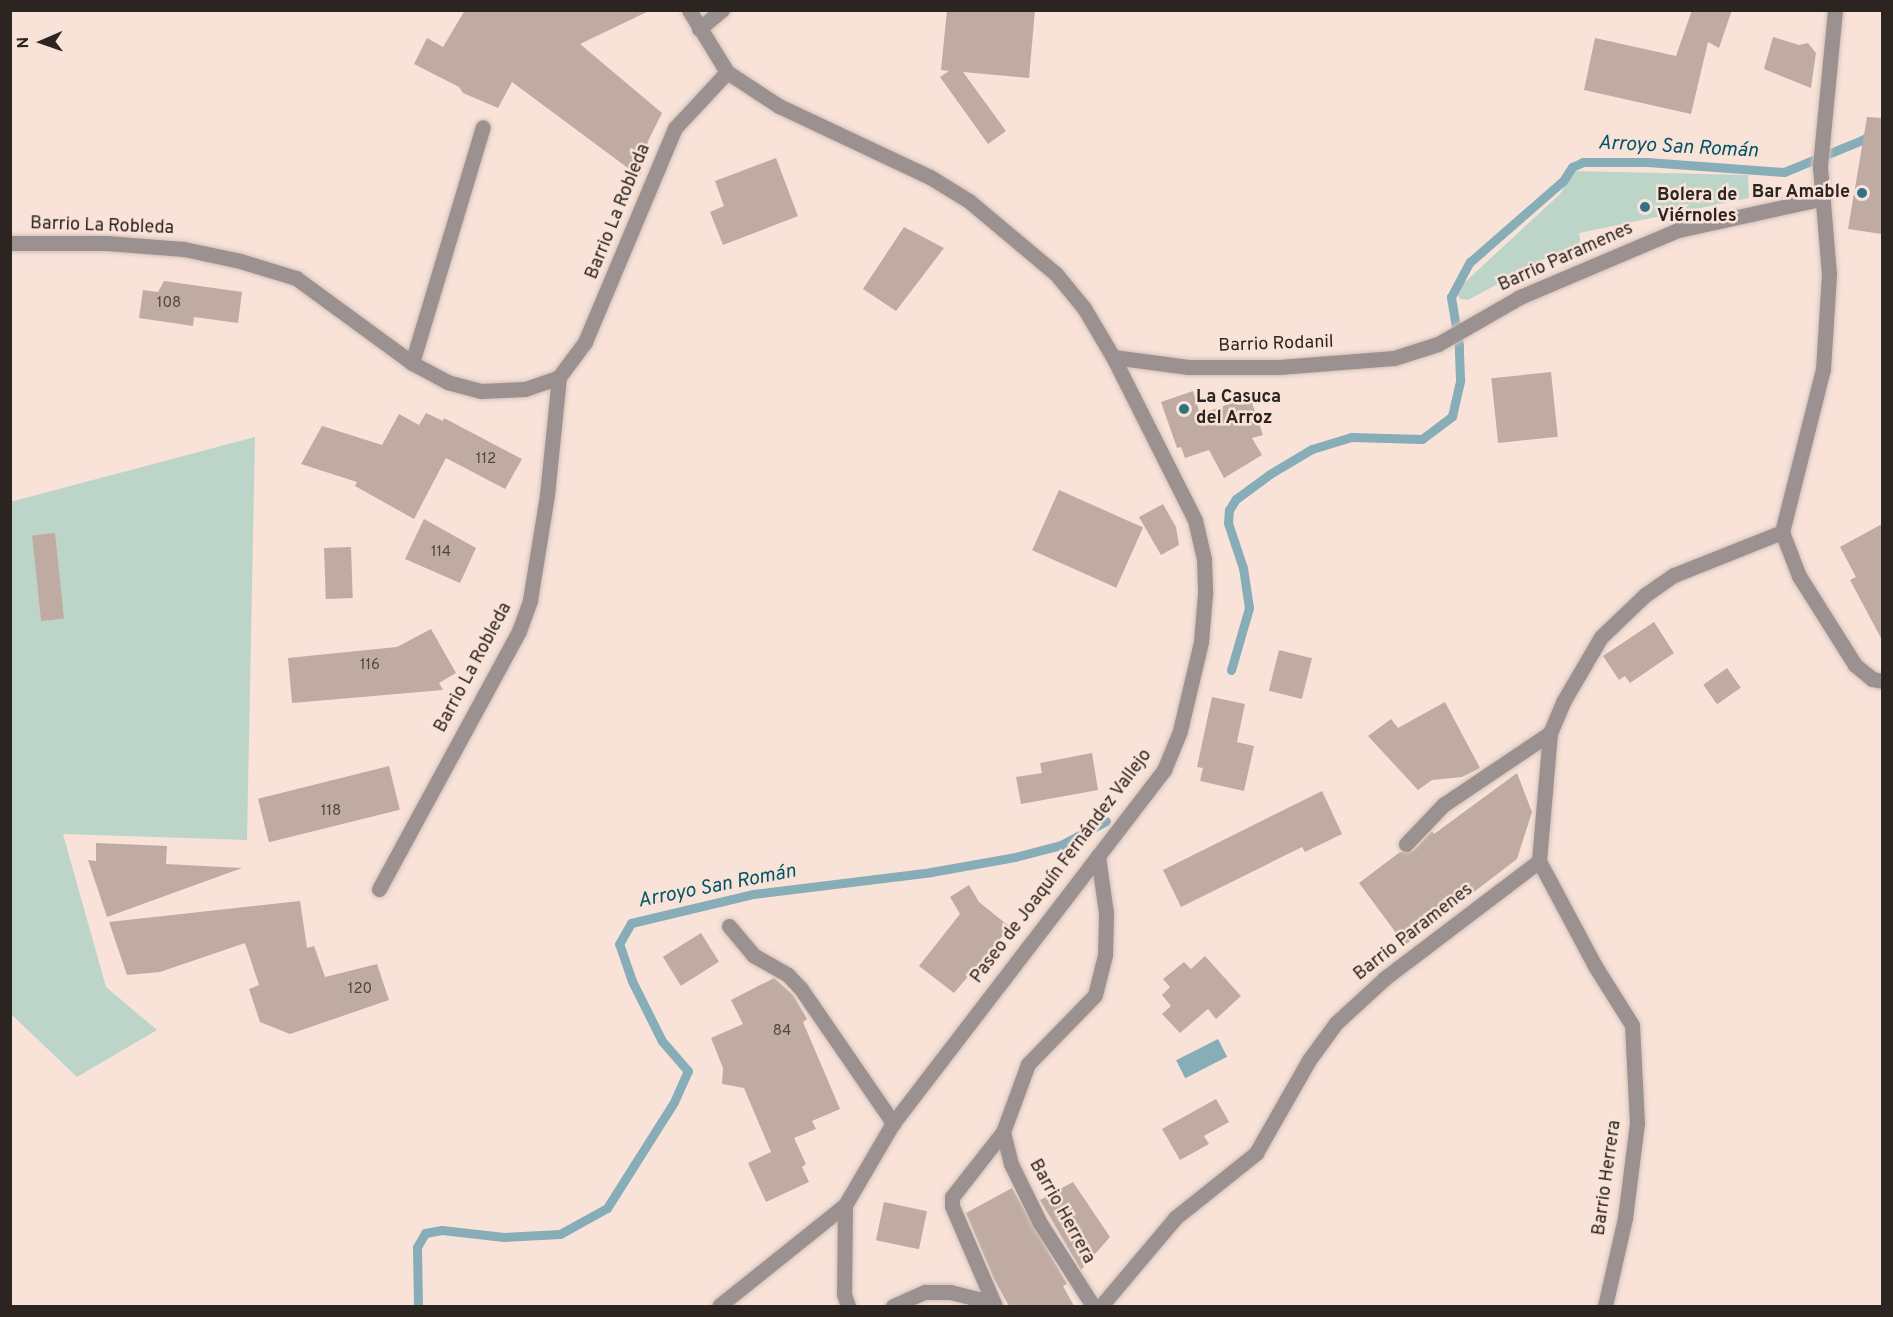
<!DOCTYPE html>
<html>
<head>
<meta charset="utf-8">
<style>
	body { margin:0 }
	#map { position:relative; width:1893px; height:1317px; overflow:hidden; background:#f9e3d9; font-family:Overpass,sans-serif }
	div>[style] { position:absolute }
	[style*='--x'] { left:calc(var(--x)*1px); top:calc(var(--y)*1px); width:calc(var(--w)*1px); rotate:calc(var(--a)*1deg) }
	.green>* { inset:0; background:#bdd4c9 }
	.water>* { inset:0; background:#86adb8; transform-origin:0 0 }
	.stream>* { height:9px; margin:-4.5px; padding:0 4.5px; transform-origin:4.5px; border-radius:4.5px; background:#86adb8 }
	.building>* { inset:0; background:#bfaba1; transform-origin:0 0 }
	.roads { filter:drop-shadow(0 0 2px #d4c1b8) drop-shadow(0 0 2px #d4c1b8) }
	.street>* { height:15px; margin:-7.5px; padding:0 7.5px; transform-origin:7.5px; border-radius:7.5px; background:#9b9190 }
	.dots>* { width:16px; height:16px; translate:-50% -50%; box-sizing:border-box; border:3px solid #f9e3d9; border-radius:50% }
	span { translate:-50% -50%; white-space:nowrap; text-align:center; line-height:1.15; -webkit-text-stroke:5px #f9e3d9; paint-order:stroke }
	.number-label { font-size:15px; color:#514641 }
	.number-label span { -webkit-text-stroke-width:0 }
	.poi-label { font-size:18px; color:#2c2421; font-weight:700 }
	.right { translate:-100% -50%; text-align:right }
	.left { translate:0 -50%; text-align:left }
	.street-label { font-size:18px; color:#2c2421 }
	.water-label { font-size:20px; color:#056; font-style:italic }
	.frame { position:absolute; inset:0; border:12px solid #2c2421; pointer-events:none }
	.north { position:absolute; left:12px; top:12px; width:60px; height:60px; -webkit-text-stroke:4px #f9e3d9; paint-order:stroke; rotate:268deg; font-size:16px; font-weight:700; line-height:24px; text-align:center; color:#2c2421 }
	.north::after { content:''; display:block; margin:auto; width:21px; height:27px; background:#2c2421; clip-path:polygon(50% 0,100% 100%,50% 72%,0 100%) }
</style>
</head>
<body>
<div id="map">
	<div class="green">
		<div style="clip-path:polygon(1573px 171px,1748px 175px,1749px 198px,1579px 233px,1581px 246px,1548px 257px,1468px 300px,1460px 299px,1457px 293px,1463px 284px,1560px 194px)"></div>
		<div style="clip-path:polygon(255px 437px,247px 840px,63px 834px,106px 987px,157px 1030px,77px 1077px,11px 1014px,10px 502px)"></div>
	</div>
	<div class="water">
		<div style="left:1218px;top:1039px;width:20px;height:47px;rotate:63deg"></div>
	</div>
	<div class="stream">
		<div style="--x:1231;--y:670;--w:65;--a:-73.8"></div>
		<div style="--x:1249;--y:608;--w:40;--a:-98.5"></div>
		<div style="--x:1243;--y:568;--w:47;--a:-108.4"></div>
		<div style="--x:1228;--y:523;--w:13;--a:-86"></div>
		<div style="--x:1229;--y:510;--w:13;--a:-58"></div>
		<div style="--x:1236;--y:499;--w:42;--a:-36.3"></div>
		<div style="--x:1270;--y:474;--w:49;--a:-30.8"></div>
		<div style="--x:1312;--y:449;--w:41;--a:-17.1"></div>
		<div style="--x:1351;--y:437;--w:71;--a:1.6"></div>
		<div style="--x:1422;--y:439;--w:38;--a:-37"></div>
		<div style="--x:1452;--y:416;--w:37;--a:-77"></div>
		<div style="--x:1460;--y:380;--w:35;--a:-92"></div>
		<div style="--x:1459;--y:345;--w:49;--a:-99.5"></div>
		<div style="--x:1451;--y:297;--w:40;--a:-62"></div>
		<div style="--x:1470;--y:262;--w:123;--a:-41.1"></div>
		<div style="--x:1563;--y:181;--w:17;--a:-57"></div>
		<div style="--x:1572;--y:167;--w:12;--a:-24"></div>
		<div style="--x:1583;--y:162;--w:64;--a:0"></div>
		<div style="--x:1647;--y:162;--w:137;--a:4.2"></div>
		<div style="--x:1784;--y:172;--w:84;--a:-22.3"></div>
		<div style="--x:1862;--y:140;--w:23;--a:-31"></div>
		<div style="--x:418;--y:1306;--w:59;--a:-91"></div>
		<div style="--x:417;--y:1247;--w:16;--a:-60"></div>
		<div style="--x:425;--y:1233;--w:17;--a:-10"></div>
		<div style="--x:442;--y:1230;--w:62;--a:6.4"></div>
		<div style="--x:504;--y:1237;--w:56;--a:-3.1"></div>
		<div style="--x:560;--y:1234;--w:54;--a:-29"></div>
		<div style="--x:607;--y:1208;--w:125;--a:-57.7"></div>
		<div style="--x:674;--y:1102;--w:34;--a:-66"></div>
		<div style="--x:688;--y:1071;--w:40;--a:-131"></div>
		<div style="--x:662;--y:1041;--w:67;--a:-116.6"></div>
		<div style="--x:632;--y:981;--w:39;--a:-109"></div>
		<div style="--x:619;--y:944;--w:24;--a:-60"></div>
		<div style="--x:631;--y:923;--w:125;--a:-13.4"></div>
		<div style="--x:753;--y:894;--w:179;--a:-7"></div>
		<div style="--x:931;--y:872;--w:85;--a:-10.1"></div>
		<div style="--x:1015;--y:857;--w:48;--a:-14.6"></div>
		<div style="--x:1061;--y:845;--w:51;--a:-28.1"></div>
	</div>
	<div class="building">
		<div style="clip-path:polygon(465px 10px,651px 10px,580px 44px,662px 113px,648px 141px,640px 177px,512px 82px,498px 108px,463px 93px,459px 87px,414px 64px,427px 38px,443px 47px)"></div>
		<div style="clip-path:polygon(947px 10px,1035px 10px,1029px 78px,963px 72px,1006px 131px,988px 144px,940px 77px,949px 71px,941px 70px)"></div>
		<div style="clip-path:polygon(1692px 10px,1732px 10px,1719px 48px,1708px 42px,1691px 114px,1584px 90px,1595px 38px,1676px 56px)"></div>
		<div style="clip-path:polygon(1773px 37px,1799px 45px,1808px 43px,1816px 53px,1811px 88px,1764px 69px)"></div>
		<div style="clip-path:polygon(1867px 117px,1882px 118px,1882px 234px,1848px 229px)"></div>
		<div style="clip-path:polygon(776px 158px,798px 216px,723px 245px,710px 212px,724px 206px,715px 181px)"></div>
		<div style="clip-path:polygon(904px 227px,944px 248px,896px 311px,863px 289px)"></div>
		<div style="clip-path:polygon(164px 281px,242px 292px,238px 323px,194px 317px,193px 326px,139px 318px,143px 290px,158px 292px)"></div>
		<div style="left:1551px;top:372px;width:65px;height:60px;rotate:84deg"></div>
		<div style="clip-path:polygon(1193px 391px,1200px 414px,1250px 397px,1263px 435px,1252px 438px,1262px 455px,1224px 478px,1209px 450px,1185px 458px,1181px 447px,1177px 448px,1161px 402px)"></div>
		<div style="clip-path:polygon(426px 413px,443px 421px,444px 418px,522px 459px,505px 489px,446px 458px,414px 519px,355px 486px,357px 482px,301px 464px,322px 426px,382px 445px,399px 414px,419px 425px)"></div>
		<div style="left:1059px;top:490px;width:92px;height:66px;rotate:24deg"></div>
		<div style="clip-path:polygon(1163px 504px,1176px 527px,1179px 545px,1161px 555px,1139px 517px)"></div>
		<div style="clip-path:polygon(424px 519px,476px 548px,460px 583px,405px 559px)"></div>
		<div style="clip-path:polygon(1882px 524px,1882px 640px,1850px 580px,1856px 577px,1840px 547px)"></div>
		<div style="left:55px;top:533px;width:86px;height:23px;rotate:84deg"></div>
		<div style="left:351px;top:547px;width:51px;height:27px;rotate:88deg"></div>
		<div style="clip-path:polygon(1654px 622px,1674px 653px,1630px 683px,1625px 676px,1619px 680px,1603px 656px)"></div>
		<div style="clip-path:polygon(431px 629px,456px 673px,439px 683px,443px 690px,292px 703px,288px 658px,397px 647px)"></div>
		<div style="left:1279px;top:650px;width:34px;height:42px;rotate:14deg"></div>
		<div style="left:1727px;top:668px;width:24px;height:29px;rotate:55deg"></div>
		<div style="clip-path:polygon(1212px 697px,1245px 704px,1237px 742px,1254px 746px,1244px 791px,1200px 781px,1203px 768px,1197px 767px)"></div>
		<div style="clip-path:polygon(1445px 702px,1480px 768px,1462px 777px,1432px 780px,1418px 790px,1368px 736px,1391px 719px,1398px 728px)"></div>
		<div style="clip-path:polygon(1092px 753px,1098px 790px,1021px 804px,1016px 777px,1042px 773px,1040px 763px)"></div>
		<div style="left:389px;top:766px;width:45px;height:135px;rotate:76deg"></div>
		<div style="clip-path:polygon(1517px 773px,1532px 812px,1517px 859px,1405px 945px,1359px 883px,1400px 852px,1413px 851px,1432px 831px,1434px 834px)"></div>
		<div style="clip-path:polygon(1322px 791px,1342px 834px,1305px 852px,1302px 847px,1181px 907px,1163px 870px)"></div>
		<div style="clip-path:polygon(96px 843px,167px 846px,166px 864px,242px 868px,107px 917px,88px 860px,96px 861px)"></div>
		<div style="clip-path:polygon(969px 885px,979px 902px,1010px 927px,954px 993px,919px 966px,960px 914px,950px 897px)"></div>
		<div style="clip-path:polygon(300px 901px,307px 948px,314px 946px,325px 977px,377px 964px,389px 1000px,290px 1034px,260px 1022px,249px 989px,259px 985px,245px 943px,160px 972px,127px 975px,109px 922px)"></div>
		<div style="left:701px;top:933px;width:34px;height:45px;rotate:58deg"></div>
		<div style="clip-path:polygon(1205px 956px,1241px 996px,1216px 1019px,1208px 1009px,1180px 1033px,1162px 1014px,1171px 1006px,1162px 995px,1170px 987px,1163px 979px,1184px 962px,1191px 969px)"></div>
		<div style="clip-path:polygon(774px 978px,793px 995px,807px 1019px,803px 1022px,840px 1109px,812px 1121px,816px 1129px,794px 1138px,806px 1164px,802px 1167px,809px 1182px,766px 1202px,748px 1163px,771px 1152px,744px 1088px,722px 1084px,723px 1068px,711px 1038px,743px 1024px,731px 1000px)"></div>
		<div style="clip-path:polygon(1216px 1099px,1229px 1122px,1204px 1136px,1209px 1144px,1180px 1160px,1162px 1129px)"></div>
		<div style="clip-path:polygon(1073px 1182px,1110px 1237px,1081px 1270px,1040px 1200px)"></div>
		<div style="clip-path:polygon(1012px 1188px,1067px 1284px,1063px 1286px,1074px 1306px,1009px 1306px,994px 1279px,966px 1213px)"></div>
		<div style="left:884px;top:1202px;width:44px;height:39px;rotate:12deg"></div>
	</div>
	<div class="roads">
		<div class="street">
			<div style="--x:689;--y:10;--w:73;--a:58.5"></div>
			<div style="--x:727;--y:72;--w:62;--a:33.2"></div>
			<div style="--x:779;--y:106;--w:167;--a:25.2"></div>
			<div style="--x:930;--y:177;--w:46;--a:31.6"></div>
			<div style="--x:969;--y:201;--w:114;--a:40"></div>
			<div style="--x:1056;--y:274;--w:44;--a:50.5"></div>
			<div style="--x:1084;--y:308;--w:57;--a:59.4"></div>
			<div style="--x:1113;--y:357;--w:182;--a:63.3"></div>
			<div style="--x:1195;--y:520;--w:40;--a:77"></div>
			<div style="--x:1204;--y:559;--w:35;--a:88"></div>
			<div style="--x:1205;--y:594;--w:48;--a:94.8"></div>
			<div style="--x:1201;--y:642;--w:91;--a:103.3"></div>
			<div style="--x:1180;--y:731;--w:42;--a:112.3"></div>
			<div style="--x:1164;--y:770;--w:445;--a:127.5"></div>
			<div style="--x:893;--y:1123;--w:95;--a:120.3"></div>
			<div style="--x:845;--y:1205;--w:161;--a:141.3"></div>
			<div style="--x:1835;--y:10;--w:158;--a:95.5"></div>
			<div style="--x:1820;--y:167;--w:107;--a:85.2"></div>
			<div style="--x:1829;--y:274;--w:95;--a:93.6"></div>
			<div style="--x:1823;--y:369;--w:168;--a:104.1"></div>
			<div style="--x:1782;--y:532;--w:47;--a:68.9"></div>
			<div style="--x:1799;--y:576;--w:105;--a:57.8"></div>
			<div style="--x:1855;--y:665;--w:22;--a:39"></div>
			<div style="--x:1872;--y:679;--w:10;--a:11"></div>
			<div style="--x:699;--y:29;--w:30;--a:-40"></div>
			<div style="--x:10;--y:243;--w:96;--a:0"></div>
			<div style="--x:106;--y:243;--w:78;--a:4.4"></div>
			<div style="--x:184;--y:249;--w:57;--a:12.1"></div>
			<div style="--x:240;--y:261;--w:59;--a:16.9"></div>
			<div style="--x:296;--y:278;--w:144;--a:36.2"></div>
			<div style="--x:412;--y:363;--w:40;--a:28"></div>
			<div style="--x:447;--y:382;--w:35;--a:15"></div>
			<div style="--x:481;--y:391;--w:44;--a:-2.6"></div>
			<div style="--x:525;--y:389;--w:36;--a:-19"></div>
			<div style="--x:559;--y:377;--w:44;--a:-53.4"></div>
			<div style="--x:585;--y:342;--w:232;--a:-67.2"></div>
			<div style="--x:675;--y:128;--w:76;--a:-47.1"></div>
			<div style="--x:1113;--y:357;--w:76;--a:7.6"></div>
			<div style="--x:1188;--y:367;--w:91;--a:0"></div>
			<div style="--x:1279;--y:367;--w:115;--a:-4.5"></div>
			<div style="--x:1394;--y:358;--w:46;--a:-17.7"></div>
			<div style="--x:1438;--y:344;--w:95;--a:-29.8"></div>
			<div style="--x:1520;--y:297;--w:172;--a:-23"></div>
			<div style="--x:1678;--y:230;--w:145;--a:-12.3"></div>
			<div style="--x:412;--y:363;--w:246;--a:-73.3"></div>
			<div style="--x:1406;--y:844;--w:54;--a:-46.5"></div>
			<div style="--x:1443;--y:805;--w:129;--a:-33.9"></div>
			<div style="--x:1539;--y:861;--w:119;--a:61.9"></div>
			<div style="--x:1595;--y:966;--w:70;--a:57.9"></div>
			<div style="--x:1632;--y:1025;--w:98;--a:87.1"></div>
			<div style="--x:1637;--y:1123;--w:96;--a:97.2"></div>
			<div style="--x:1625;--y:1218;--w:90;--a:102.8"></div>
			<div style="--x:379;--y:889;--w:294;--a:-61.5"></div>
			<div style="--x:519;--y:631;--w:33;--a:-70"></div>
			<div style="--x:530;--y:600;--w:106;--a:-80.8"></div>
			<div style="--x:547;--y:495;--w:119;--a:-84.2"></div>
			<div style="--x:729;--y:926;--w:38;--a:50"></div>
			<div style="--x:753;--y:955;--w:40;--a:29.7"></div>
			<div style="--x:788;--y:975;--w:19;--a:47"></div>
			<div style="--x:801;--y:989;--w:163;--a:55.5"></div>
			<div style="--x:1003;--y:1132;--w:33;--a:76"></div>
			<div style="--x:1011;--y:1164;--w:66;--a:63.8"></div>
			<div style="--x:1040;--y:1223;--w:98;--a:57.4"></div>
			<div style="--x:845;--y:1205;--w:89;--a:90.6"></div>
			<div style="--x:844;--y:1294;--w:13;--a:72"></div>
			<div style="--x:893;--y:1306;--w:35;--a:-24"></div>
			<div style="--x:925;--y:1292;--w:25;--a:0"></div>
			<div style="--x:950;--y:1292;--w:29;--a:14"></div>
			<div style="--x:978;--y:1299;--w:13;--a:32"></div>
			<div style="--x:995;--y:1306;--w:109;--a:-113.3"></div>
			<div style="--x:952;--y:1206;--w:9;--a:-90"></div>
			<div style="--x:952;--y:1197;--w:83;--a:-51.9"></div>
			<div style="--x:1003;--y:1132;--w:72;--a:-69.8"></div>
			<div style="--x:1028;--y:1064;--w:96;--a:-45.8"></div>
			<div style="--x:1095;--y:995;--w:41;--a:-76"></div>
			<div style="--x:1105;--y:955;--w:42;--a:-88.6"></div>
			<div style="--x:1106;--y:913;--w:58;--a:-98"></div>
			<div style="--x:1101;--y:1306;--w:115;--a:-49.9"></div>
			<div style="--x:1175;--y:1218;--w:104;--a:-38.7"></div>
			<div style="--x:1256;--y:1153;--w:107;--a:-60.3"></div>
			<div style="--x:1309;--y:1060;--w:46;--a:-53.9"></div>
			<div style="--x:1336;--y:1023;--w:67;--a:-42.6"></div>
			<div style="--x:1385;--y:978;--w:193;--a:-37.2"></div>
			<div style="--x:1539;--y:861;--w:128;--a:-85.1"></div>
			<div style="--x:1550;--y:733;--w:34;--a:-67"></div>
			<div style="--x:1563;--y:702;--w:75;--a:-59.7"></div>
			<div style="--x:1601;--y:637;--w:61;--a:-43.7"></div>
			<div style="--x:1645;--y:595;--w:35;--a:-35"></div>
			<div style="--x:1674;--y:575;--w:116;--a:-21.7"></div>
		</div>
	</div>
	<div class="dots">
		<div style="left:1862px;top:193px;background:#327186"></div>
		<div style="left:1645px;top:207px;background:#327186"></div>
		<div style="left:1184px;top:409px;background:#327186"></div>
	</div>
	<div class="number-label">
		<span style="left:169px;top:304px">108</span>
		<span style="left:486px;top:460px">112</span>
		<span style="left:441px;top:553px">114</span>
		<span style="left:370px;top:666px">116</span>
		<span style="left:331px;top:812px">118</span>
		<span style="left:360px;top:990px">120</span>
		<span style="left:782px;top:1032px">84</span>
	</div>
	<div class="poi-label">
		<span class="right" style="left:1850px;top:193px">Bar Amable</span>
		<span class="left" style="left:1657px;top:207px">Bolera de<br>Viérnoles</span>
		<span class="left" style="left:1196px;top:409px">La Casuca<br>del Arroz</span>
	</div>
	<div class="street-label">
		<span style="left:619px;top:212px;rotate:-68deg">Barrio La Robleda</span>
		<span style="left:102px;top:227px;rotate:2deg">Barrio La Robleda</span>
		<span style="left:1566px;top:258px;rotate:-24deg">Barrio Paramenes</span>
		<span style="left:1276px;top:345px;rotate:-2deg">Barrio Rodanil</span>
		<span style="left:474px;top:668px;rotate:-62deg">Barrio La Robleda</span>
		<span style="left:1062px;top:867px;rotate:-53deg">Paseo de Joaquín Fernández Vallejo</span>
		<span style="left:1414px;top:933px;rotate:-38deg">Barrio Paramenes</span>
		<span style="left:1608px;top:1178px;rotate:-82deg">Barrio Herrera</span>
		<span style="left:1061px;top:1212px;rotate:61deg">Barrio Herrera</span>
	</div>
	<div class="water-label">
		<span style="left:1678px;top:148px;rotate:3deg">Arroyo San Román</span>
		<span style="left:717px;top:887px;rotate:-11deg">Arroyo San Román</span>
	</div>
	<div class="frame"></div>
	<div class="north">N</div>
</div>
</body>
</html>
